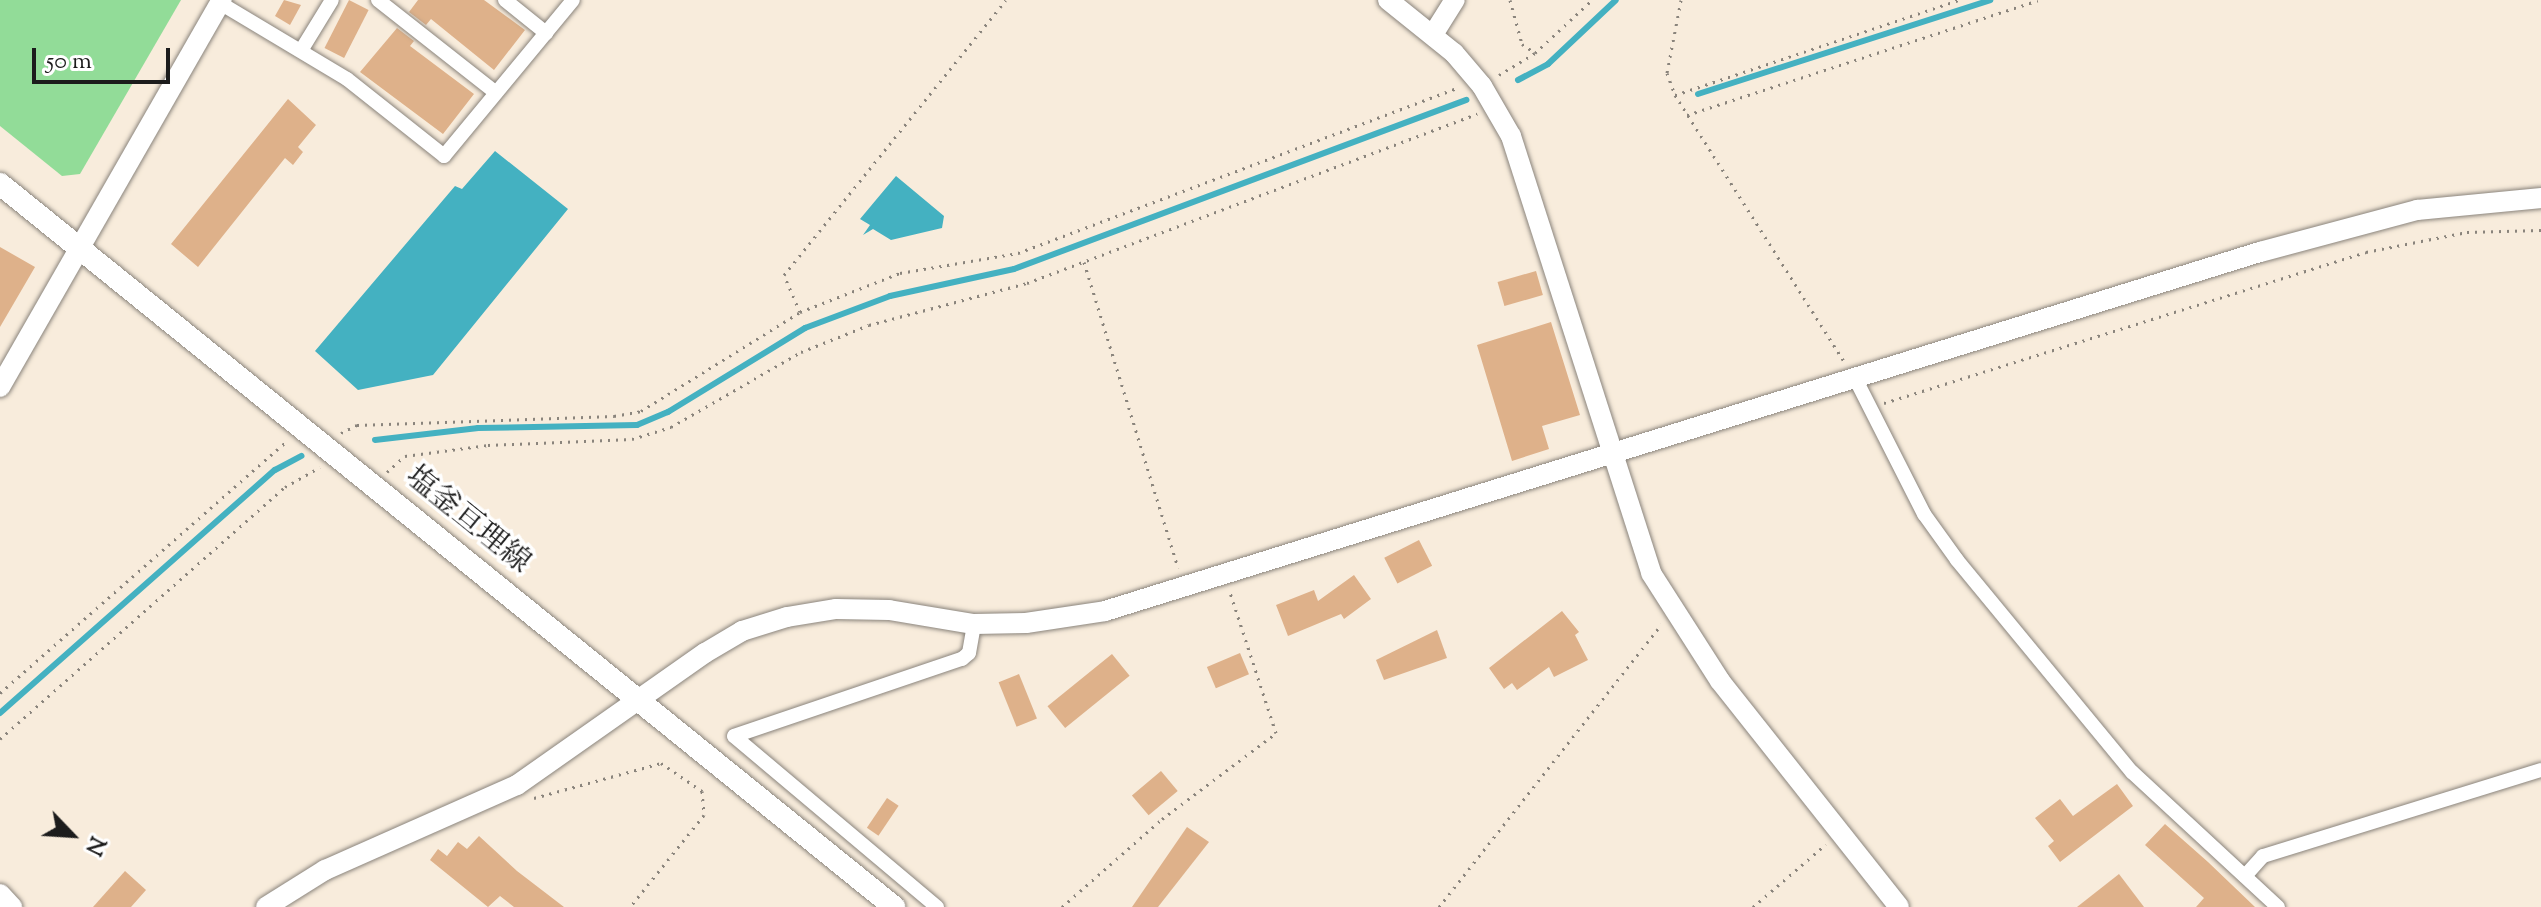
<!DOCTYPE html>
<html>
<head>
<meta charset="utf-8">
<style>
	body { margin:0 }
	#map { position:relative; width:2541px; height:907px; overflow:hidden; background:#f8ecdc; font-family:"Sorts Mill Goudy","Noto Serif JP",serif }
	div>[style] { position:absolute }
	[style*='--x'] { left:calc(var(--x)*1px); top:calc(var(--y)*1px); width:calc(var(--w)*1px); rotate:calc(var(--a)*1deg) }
	.green>* { inset:0; background:#92dc98 }
	.water>* { inset:0; background:#44b1c1 }
	.stream>* { height:6px; margin:-3px; padding:0 3px; transform-origin:3px; border-radius:3px; background:#44b1c1 }
	.building>* { inset:0; background:#deb18a; transform-origin:0 0 }
	.path>* { height:3px; margin-top:-1.5px; transform-origin:0; background:repeating-linear-gradient(90deg,#8a847c 0 2px,transparent 0 8px) }
	.roads { filter:drop-shadow(0 0 2px #8a847c) drop-shadow(0 0 2px #8a847c) }
	.street>* { height:14px; margin:-7px; padding:0 7px; transform-origin:7px; border-radius:7px; background:#fff }
	.secondary>* { height:20px; margin:-10px; padding:0 10px; transform-origin:10px; border-radius:10px; background:#fff }
	.primary>* { height:22px; margin:-11px; padding:0 11px; transform-origin:11px; border-radius:11px; background:#fff }
	span { translate:-50% -50%; white-space:nowrap; text-align:center; line-height:1.15; -webkit-text-stroke:7px #fff; paint-order:stroke }
	.street-label { font-size:30px; color:#1c1c1c }
	.north { position:absolute; left:32px; top:795px; width:80px; height:80px; -webkit-text-stroke:6px #fff; paint-order:stroke; rotate:115deg; font-size:22px; font-weight:700; line-height:32px; text-align:center; color:#1c1c1c }
	.north::after { content:''; display:block; margin:auto; width:28px; height:36px; background:#1c1c1c; clip-path:polygon(50% 0,100% 100%,50% 72%,0 100%) }
	.scale { position:absolute; left:32px; top:48px; width:138px; height:36px; box-sizing:border-box; border:4px solid #1c1c1c; border-top:0; padding-left:10px; font-size:24px; line-height:28px; white-space:nowrap; color:#1c1c1c; -webkit-text-stroke:6px #fff; paint-order:stroke }
</style>
</head>
<body>
<div id="map">
	<div class="green">
		<div style="clip-path:polygon(0 0,181px 0,80px 174px,62px 176px,0 126px)"></div>
	</div>
	<div class="water">
		<div style="clip-path:polygon(495px 151px,568px 209px,433px 375px,358px 390px,315px 351px,455px 186px,462px 189px)"></div>
		<div style="clip-path:polygon(896px 176px,944px 216px,942px 228px,891px 240px,873px 229px,863px 235px,870px 225px,860px 219px)"></div>
	</div>
	<div class="stream">
		<div style="--x:1518;--y:80;--w:34;--a:-28"></div>
		<div style="--x:1548;--y:64;--w:93;--a:-43.3"></div>
		<div style="--x:1698;--y:94;--w:307;--a:-17.8"></div>
		<div style="--x:375;--y:440;--w:104;--a:-6.6"></div>
		<div style="--x:478;--y:428;--w:159;--a:-1.1"></div>
		<div style="--x:637;--y:425;--w:34;--a:-23"></div>
		<div style="--x:668;--y:412;--w:161;--a:-31.5"></div>
		<div style="--x:805;--y:328;--w:91;--a:-20.6"></div>
		<div style="--x:890;--y:296;--w:127;--a:-12.3"></div>
		<div style="--x:1014;--y:269;--w:483;--a:-20.5"></div>
		<div style="--x:0;--y:713;--w:367;--a:-41.5"></div>
		<div style="--x:275;--y:470;--w:30;--a:-28"></div>
	</div>
	<div class="building">
		<div style="clip-path:polygon(284px 0,301px 5px,290px 25px,275px 16px)"></div>
		<div style="left:349px;top:0;width:22px;height:54px;rotate:27deg"></div>
		<div style="clip-path:polygon(418px 0,484px 0,525px 30px,494px 70px,431px 19px,426px 25px,409px 12px)"></div>
		<div style="clip-path:polygon(397px 28px,414px 41px,410px 46px,474px 94px,443px 134px,360px 72px)"></div>
		<div style="clip-path:polygon(288px 99px,316px 125px,298px 147px,303px 152px,293px 165px,285px 158px,198px 267px,171px 244px)"></div>
		<div style="clip-path:polygon(0 247px,35px 267px,0 327px)"></div>
		<div style="left:1536px;top:271px;width:25px;height:40px;rotate:74deg"></div>
		<div style="clip-path:polygon(1551px 322px,1580px 415px,1542px 426px,1549px 449px,1512px 461px,1477px 345px)"></div>
		<div style="left:1419px;top:540px;width:29px;height:39px;rotate:63deg"></div>
		<div style="clip-path:polygon(1354px 575px,1371px 599px,1344px 619px,1341px 614px,1288px 636px,1276px 605px,1314px 590px,1318px 601px)"></div>
		<div style="clip-path:polygon(1562px 611px,1579px 632px,1575px 635px,1588px 660px,1554px 677px,1549px 667px,1517px 690px,1512px 683px,1504px 689px,1489px 668px)"></div>
		<div style="clip-path:polygon(1437px 630px,1447px 658px,1384px 680px,1376px 660px)"></div>
		<div style="left:1240px;top:653px;width:23px;height:36px;rotate:67deg"></div>
		<div style="left:1112px;top:654px;width:28px;height:83px;rotate:51deg"></div>
		<div style="left:1019px;top:674px;width:48px;height:22px;rotate:68deg"></div>
		<div style="left:1161px;top:771px;width:26px;height:38px;rotate:50deg"></div>
		<div style="clip-path:polygon(2117px 784px,2133px 806px,2060px 862px,2048px 846px,2054px 841px,2035px 818px,2060px 799px,2073px 816px)"></div>
		<div style="left:887px;top:798px;width:14px;height:36px;rotate:34deg"></div>
		<div style="clip-path:polygon(2165px 824px,2208px 862px,2255px 907px,2196px 907px,2204px 898px,2145px 845px)"></div>
		<div style="clip-path:polygon(1187px 827px,1209px 842px,1158px 907px,1132px 907px)"></div>
		<div style="clip-path:polygon(479px 836px,517px 871px,564px 907px,514px 907px,500px 896px,488px 907px,430px 860px,438px 849px,447px 856px,458px 842px,467px 849px)"></div>
		<div style="clip-path:polygon(125px 871px,146px 890px,131px 907px,93px 907px)"></div>
		<div style="clip-path:polygon(2119px 874px,2144px 907px,2077px 907px)"></div>
	</div>
	<div class="path">
		<div style="--x:1510;--y:0;--w:46;--a:74.7"></div>
		<div style="--x:1522;--y:44;--w:14;--a:34"></div>
		<div style="--x:1681;--y:0;--w:74;--a:100.9"></div>
		<div style="--x:1667;--y:73;--w:23;--a:70"></div>
		<div style="--x:1675;--y:95;--w:317;--a:57.6"></div>
		<div style="--x:1499;--y:75;--w:42;--a:-31.4"></div>
		<div style="--x:1535;--y:53;--w:78;--a:-42.9"></div>
		<div style="--x:1675;--y:95;--w:299;--a:-18.5"></div>
		<div style="--x:1687;--y:115;--w:369;--a:-18.1"></div>
		<div style="--x:1084;--y:262;--w:320;--a:72.9"></div>
		<div style="--x:800;--y:312;--w:107;--a:-21.3"></div>
		<div style="--x:900;--y:273;--w:120;--a:-9.6"></div>
		<div style="--x:1018;--y:253;--w:469;--a:-20.6"></div>
		<div style="--x:1884;--y:403;--w:505;--a:-17.39"></div>
		<div style="--x:2366;--y:252;--w:103;--a:-11.2"></div>
		<div style="--x:2467;--y:232;--w:74;--a:-1.5"></div>
		<div style="--x:341;--y:433;--w:18;--a:-27"></div>
		<div style="--x:357;--y:425;--w:257;--a:-2"></div>
		<div style="--x:614;--y:416;--w:27;--a:-10"></div>
		<div style="--x:641;--y:411;--w:187;--a:-31.9"></div>
		<div style="--x:800;--y:312;--w:40;--a:-113.4"></div>
		<div style="--x:784;--y:275;--w:353;--a:-51.1"></div>
		<div style="--x:387;--y:472;--w:24;--a:-42"></div>
		<div style="--x:405;--y:456;--w:84;--a:-7.5"></div>
		<div style="--x:488;--y:445;--w:144;--a:-2.4"></div>
		<div style="--x:632;--y:439;--w:41;--a:-17.1"></div>
		<div style="--x:671;--y:427;--w:150;--a:-30"></div>
		<div style="--x:801;--y:352;--w:73;--a:-21.7"></div>
		<div style="--x:869;--y:325;--w:163;--a:-14.9"></div>
		<div style="--x:1027;--y:283;--w:481;--a:-20.6"></div>
		<div style="--x:0;--y:693;--w:381;--a:-41.3"></div>
		<div style="--x:0;--y:739;--w:380;--a:-41.5"></div>
		<div style="--x:285;--y:487;--w:40;--a:-29.7"></div>
		<div style="--x:534;--y:798;--w:132;--a:-15.4"></div>
		<div style="--x:661;--y:763;--w:50;--a:34.3"></div>
		<div style="--x:702;--y:791;--w:24;--a:85"></div>
		<div style="--x:704;--y:815;--w:118;--a:128.8"></div>
		<div style="--x:1062;--y:907;--w:133;--a:-41.3"></div>
		<div style="--x:1162;--y:819;--w:143;--a:-37"></div>
		<div style="--x:1276;--y:733;--w:148;--a:-108.1"></div>
		<div style="--x:1439;--y:907;--w:360;--a:-51.8"></div>
		<div style="--x:1753;--y:907;--w:96;--a:-40.8"></div>
	</div>
	<div class="roads">
		<div class="street">
			<div style="--x:378;--y:0;--w:150;--a:38.2"></div>
			<div style="--x:505;--y:0;--w:53;--a:38.8"></div>
			<div style="--x:220;--y:3;--w:148;--a:30.9"></div>
			<div style="--x:347;--y:79;--w:124;--a:38.4"></div>
			<div style="--x:444;--y:156;--w:202;--a:-50.4"></div>
			<div style="--x:302;--y:49;--w:57;--a:-58.5"></div>
			<div style="--x:1854;--y:376;--w:155;--a:63.1"></div>
			<div style="--x:1924;--y:514;--w:57;--a:54.3"></div>
			<div style="--x:1957;--y:560;--w:275;--a:50.5"></div>
			<div style="--x:2132;--y:772;--w:199;--a:42.8"></div>
			<div style="--x:2245;--y:876;--w:27;--a:-48"></div>
			<div style="--x:2263;--y:856;--w:291;--a:-17.2"></div>
			<div style="--x:937;--y:907;--w:265;--a:-139.9"></div>
			<div style="--x:734;--y:736;--w:241;--a:-18.7"></div>
			<div style="--x:962;--y:659;--w:9;--a:-41"></div>
			<div style="--x:969;--y:653;--w:29;--a:-80"></div>
		</div>
		<div class="secondary">
			<div style="--x:1388;--y:0;--w:85;--a:38.8"></div>
			<div style="--x:1454;--y:53;--w:43;--a:49.7"></div>
			<div style="--x:1482;--y:86;--w:58;--a:59.9"></div>
			<div style="--x:1511;--y:136;--w:459;--a:72.2"></div>
			<div style="--x:1651;--y:573;--w:128;--a:57.4"></div>
			<div style="--x:1720;--y:681;--w:288;--a:51.6"></div>
			<div style="--x:1434;--y:33;--w:39;--a:-58"></div>
			<div style="--x:0;--y:387;--w:446;--a:-60.2"></div>
			<div style="--x:0;--y:894;--w:18;--a:47"></div>
			<div style="--x:266;--y:907;--w:70;--a:-32.1"></div>
			<div style="--x:325;--y:870;--w:210;--a:-23.9"></div>
			<div style="--x:517;--y:785;--w:230;--a:-35.1"></div>
			<div style="--x:705;--y:653;--w:43;--a:-30.7"></div>
			<div style="--x:742;--y:631;--w:47;--a:-17.3"></div>
			<div style="--x:787;--y:617;--w:50;--a:-9.3"></div>
			<div style="--x:836;--y:609;--w:53;--a:1.1"></div>
			<div style="--x:889;--y:610;--w:86;--a:9.4"></div>
			<div style="--x:974;--y:624;--w:52;--a:-1.1"></div>
			<div style="--x:1026;--y:623;--w:80;--a:-8.6"></div>
			<div style="--x:1105;--y:611;--w:1210;--a:-17.27"></div>
			<div style="--x:2260;--y:252;--w:163;--a:-15"></div>
			<div style="--x:2417;--y:210;--w:125;--a:-5.5"></div>
		</div>
		<div class="primary">
			<div style="--x:0;--y:184;--w:1150;--a:38.96"></div>
		</div>
	</div>
	<div class="street-label">
		<span style="left:467px;top:521px;rotate:39deg">塩釜亘理線</span>
	</div>
	<div class="north">N</div>
	<div class="scale">50 m</div>
</div>
</body>
</html>
